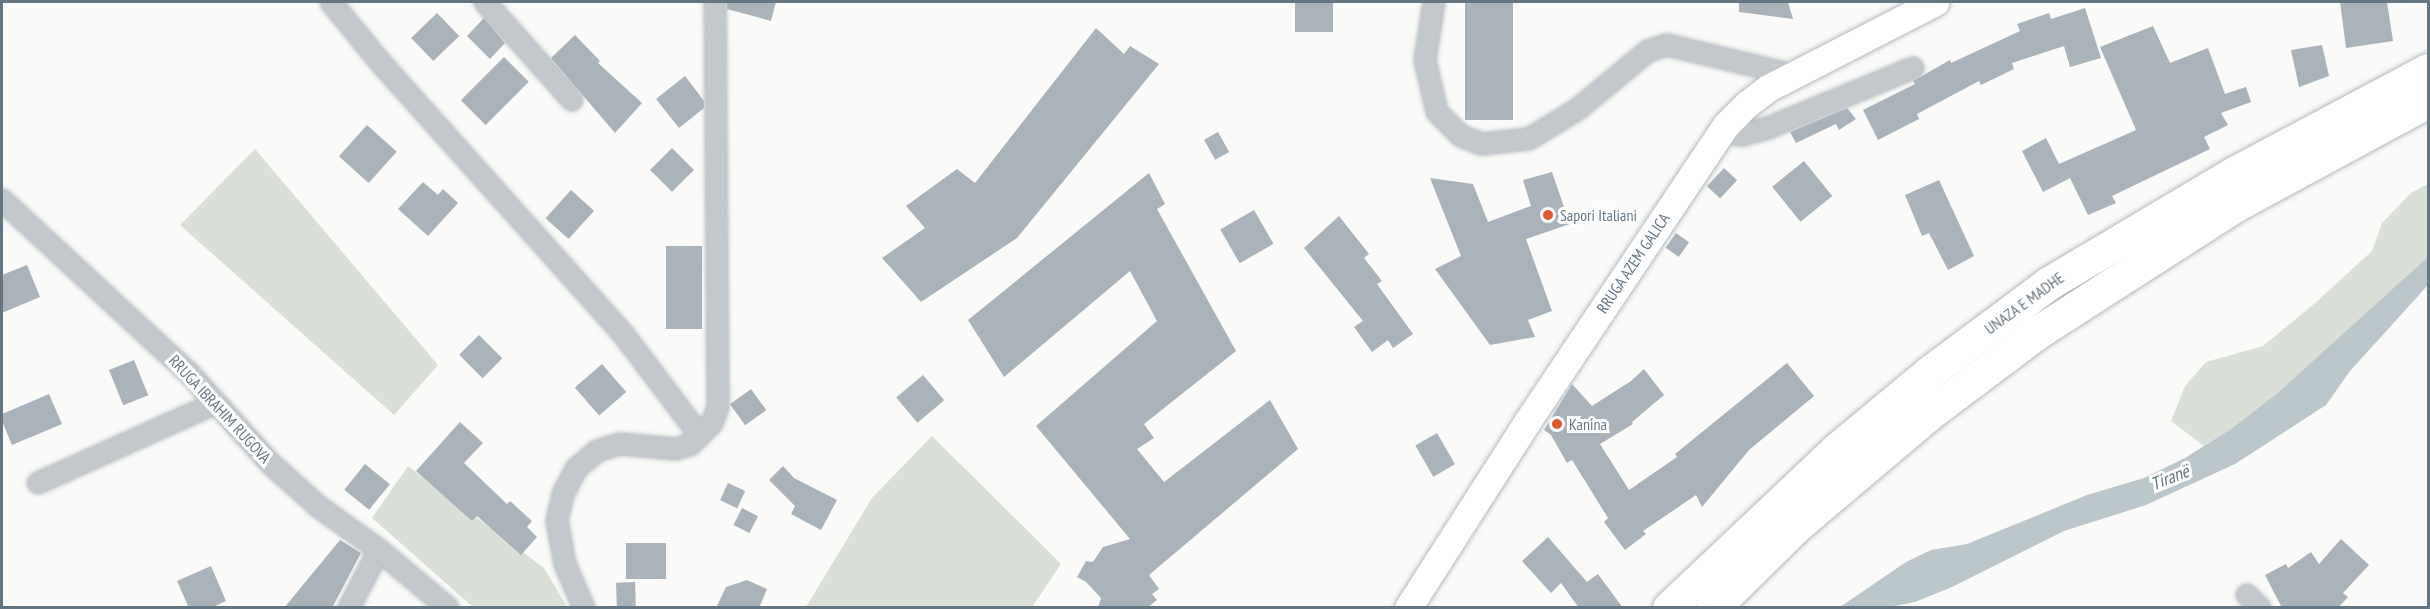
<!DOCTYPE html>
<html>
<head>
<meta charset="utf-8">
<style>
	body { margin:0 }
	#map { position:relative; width:2430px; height:609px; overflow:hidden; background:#fafaf8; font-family:"PT Sans Narrow",sans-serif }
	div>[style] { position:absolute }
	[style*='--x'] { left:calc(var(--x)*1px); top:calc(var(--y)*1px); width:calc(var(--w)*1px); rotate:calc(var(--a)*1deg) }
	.green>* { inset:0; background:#dadfd7 }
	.water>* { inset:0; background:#bbc7cb }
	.building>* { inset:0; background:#aab3b9; transform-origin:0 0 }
	.roads { filter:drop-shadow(0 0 2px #b3babf) drop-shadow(0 0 2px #b3babf) }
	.street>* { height:20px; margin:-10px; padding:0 10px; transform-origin:10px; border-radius:10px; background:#c3c8cc }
	.secondary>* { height:27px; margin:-13.5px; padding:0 13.5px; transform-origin:13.5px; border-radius:13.5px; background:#fff }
	.highway>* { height:33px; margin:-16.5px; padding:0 16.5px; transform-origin:16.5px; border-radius:16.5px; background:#fff }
	.dots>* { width:16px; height:16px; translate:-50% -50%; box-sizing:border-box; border:3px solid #fff; border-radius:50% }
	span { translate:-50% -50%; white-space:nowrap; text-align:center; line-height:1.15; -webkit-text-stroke:6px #fff; paint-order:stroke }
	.poi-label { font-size:16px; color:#657683 }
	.left { translate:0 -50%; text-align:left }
	.street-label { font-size:16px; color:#657683 }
	.water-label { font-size:18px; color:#60757c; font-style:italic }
	.frame { position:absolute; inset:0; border:3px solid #657683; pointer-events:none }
</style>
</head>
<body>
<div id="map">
	<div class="green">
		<div style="clip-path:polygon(255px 149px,438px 365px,394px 415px,180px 225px)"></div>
		<div style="clip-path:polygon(2428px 184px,2428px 257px,2334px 344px,2280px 391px,2231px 429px,2204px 446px,2171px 421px,2185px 386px,2206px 362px,2263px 346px,2314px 304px,2372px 251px,2382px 223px,2411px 193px)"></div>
		<div style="clip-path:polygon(932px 436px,1061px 564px,1032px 607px,806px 607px,872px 498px)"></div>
		<div style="clip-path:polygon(408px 466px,544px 568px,567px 607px,473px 607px,372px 518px)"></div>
	</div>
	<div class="water">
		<div style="clip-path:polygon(2428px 257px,2428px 285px,2350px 371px,2326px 405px,2235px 464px,2146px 505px,2064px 531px,1952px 587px,1915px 602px,1889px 607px,1840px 607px,1906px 562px,1931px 550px,1967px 544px,2087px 495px,2144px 478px,2185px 458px,2231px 429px,2280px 391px)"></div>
	</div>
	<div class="building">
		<div style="clip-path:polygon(727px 2px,776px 2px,771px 21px,727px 9px)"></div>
		<div style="left:1295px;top:2px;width:38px;height:30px"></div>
		<div style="left:1465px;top:2px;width:48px;height:118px"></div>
		<div style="clip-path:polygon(1739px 2px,1788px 2px,1793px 19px,1739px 12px)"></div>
		<div style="clip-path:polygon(2340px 2px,2387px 2px,2393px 41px,2346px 48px)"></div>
		<div style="clip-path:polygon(2085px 8px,2101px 58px,2070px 67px,2064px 46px,2012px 63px,2014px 69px,1981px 85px,1979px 81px,1917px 114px,1919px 119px,1878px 140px,1863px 110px,1915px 84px,1913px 81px,1950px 60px,1951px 63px,2020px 31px,2017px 24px,2049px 13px,2051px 19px)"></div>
		<div style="left:437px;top:13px;width:32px;height:36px;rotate:46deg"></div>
		<div style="clip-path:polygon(484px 18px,505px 43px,490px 59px,467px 36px)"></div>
		<div style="clip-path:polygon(2153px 26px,2170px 63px,2208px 48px,2225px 94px,2246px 87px,2251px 102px,2221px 113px,2228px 125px,2204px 137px,2210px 149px,2112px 196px,2116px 203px,2088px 215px,2070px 178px,2043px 192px,2022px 151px,2046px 138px,2059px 164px,2136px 130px,2100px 47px)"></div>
		<div style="clip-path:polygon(1096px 28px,1124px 54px,1130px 46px,1159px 64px,1017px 238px,921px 302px,882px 258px,925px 228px,906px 206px,957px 169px,975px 183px)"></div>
		<div style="clip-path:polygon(575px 35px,600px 61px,598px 63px,642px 103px,615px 133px,551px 58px)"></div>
		<div style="clip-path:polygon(2322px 45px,2329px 76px,2299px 87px,2291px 50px)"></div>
		<div style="left:504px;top:57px;width:35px;height:61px;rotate:45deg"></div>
		<div style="clip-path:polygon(685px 76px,704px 101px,704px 108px,679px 128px,656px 99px)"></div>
		<div style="clip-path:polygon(1847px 108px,1856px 119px,1839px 130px,1836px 124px,1796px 143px,1790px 132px)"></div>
		<div style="left:367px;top:125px;width:40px;height:42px;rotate:42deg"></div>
		<div style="left:1218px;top:132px;width:23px;height:16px;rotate:61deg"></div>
		<div style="left:672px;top:148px;width:31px;height:31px;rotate:45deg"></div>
		<div style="left:1804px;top:161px;width:45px;height:41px;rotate:51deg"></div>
		<div style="left:1724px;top:168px;width:18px;height:25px;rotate:43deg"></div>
		<div style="clip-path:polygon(1552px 172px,1570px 224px,1526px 239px,1552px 311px,1528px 320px,1535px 337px,1490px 345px,1435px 269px,1461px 256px,1430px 178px,1473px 184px,1488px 222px,1531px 206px,1523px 180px)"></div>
		<div style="clip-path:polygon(1149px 173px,1165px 204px,1157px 209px,1236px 351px,1144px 424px,1154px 438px,1137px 449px,1164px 482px,1270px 400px,1298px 449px,1149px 575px,1159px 589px,1152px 594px,1157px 600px,1147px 608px,1098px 608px,1101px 598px,1086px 582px,1077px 577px,1086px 561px,1093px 562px,1103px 547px,1130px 539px,1036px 426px,1157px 321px,1130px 271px,1004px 377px,968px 320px)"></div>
		<div style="clip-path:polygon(1939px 180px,1974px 256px,1948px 270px,1929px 233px,1922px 236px,1905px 195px)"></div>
		<div style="clip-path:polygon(423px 182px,438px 195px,443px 189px,458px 203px,428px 236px,398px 209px)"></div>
		<div style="left:571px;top:190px;width:31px;height:38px;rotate:42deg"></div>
		<div style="left:1254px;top:210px;width:39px;height:39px;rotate:60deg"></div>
		<div style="clip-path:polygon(1339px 216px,1369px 254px,1364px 258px,1382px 281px,1377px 284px,1413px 334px,1393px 348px,1388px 340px,1372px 352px,1354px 327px,1363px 321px,1304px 248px)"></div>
		<div style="left:1676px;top:233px;width:16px;height:18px;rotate:35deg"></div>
		<div style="left:666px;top:246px;width:36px;height:83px"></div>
		<div style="clip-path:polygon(27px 265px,40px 297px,2px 313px,2px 275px)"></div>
		<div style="left:479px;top:335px;width:33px;height:28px;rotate:45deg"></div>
		<div style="left:134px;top:360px;width:38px;height:27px;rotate:68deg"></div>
		<div style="clip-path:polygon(1787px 363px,1814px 396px,1749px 450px,1702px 507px,1696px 495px,1643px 531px,1646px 534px,1625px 550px,1604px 522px,1608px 518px,1572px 460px,1567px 463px,1551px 435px,1544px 430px,1572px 384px,1592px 406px,1631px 381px,1644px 369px,1664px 395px,1632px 422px,1633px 424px,1600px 444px,1629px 490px,1677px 457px,1675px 454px)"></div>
		<div style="left:602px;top:364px;width:37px;height:36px;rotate:49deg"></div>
		<div style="left:923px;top:375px;width:33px;height:35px;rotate:50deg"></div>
		<div style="left:751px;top:389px;width:26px;height:26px;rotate:54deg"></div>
		<div style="clip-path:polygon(49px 394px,62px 424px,12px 445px,2px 421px,2px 414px)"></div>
		<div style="clip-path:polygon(460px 422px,483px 443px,464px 463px,507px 504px,510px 501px,532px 521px,527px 527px,537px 537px,521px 555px,477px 516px,472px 521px,416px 471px)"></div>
		<div style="left:1437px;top:433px;width:36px;height:25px;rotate:60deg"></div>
		<div style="left:365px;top:464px;width:32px;height:33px;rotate:39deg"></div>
		<div style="clip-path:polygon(783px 466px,794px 478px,837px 500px,821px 530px,791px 514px,795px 506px,769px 480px)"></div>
		<div style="left:728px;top:483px;width:19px;height:19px;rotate:25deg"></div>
		<div style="left:742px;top:508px;width:18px;height:19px;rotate:27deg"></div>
		<div style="clip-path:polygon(1548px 537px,1587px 582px,1598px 574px,1623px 608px,1579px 608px,1561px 583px,1551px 593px,1522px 561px)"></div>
		<div style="clip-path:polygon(2341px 539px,2369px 565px,2343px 593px,2348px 597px,2338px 608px,2282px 608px,2265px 575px,2286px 564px,2288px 568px,2311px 552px,2319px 564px)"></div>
		<div style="clip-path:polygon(340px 540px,361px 553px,332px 608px,284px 608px)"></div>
		<div style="left:626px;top:543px;width:40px;height:36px"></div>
		<div style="clip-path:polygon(211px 566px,226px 601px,211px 608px,189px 608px,177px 581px)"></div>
		<div style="clip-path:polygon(747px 580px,767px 589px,759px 608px,716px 608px,726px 587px)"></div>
		<div style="left:635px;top:582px;width:26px;height:19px;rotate:88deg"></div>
	</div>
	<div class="roads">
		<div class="street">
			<div style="--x:331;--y:2;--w:77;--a:50.8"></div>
			<div style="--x:380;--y:62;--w:366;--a:48.2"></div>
			<div style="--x:624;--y:335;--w:126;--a:53"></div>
			<div style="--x:485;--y:2;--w:131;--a:48.4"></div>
			<div style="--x:1434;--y:2;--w:59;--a:98.8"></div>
			<div style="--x:1425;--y:60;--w:53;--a:77"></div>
			<div style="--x:1437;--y:112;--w:34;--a:45"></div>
			<div style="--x:1461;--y:136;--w:22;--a:21"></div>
			<div style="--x:1482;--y:144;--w:47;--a:-6.1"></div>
			<div style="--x:1529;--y:139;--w:57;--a:-31.5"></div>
			<div style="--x:1578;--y:109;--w:91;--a:-39.6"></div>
			<div style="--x:1648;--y:51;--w:20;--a:-18"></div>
			<div style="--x:1667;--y:45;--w:130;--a:13.4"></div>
			<div style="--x:1721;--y:132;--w:21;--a:8"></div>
			<div style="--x:1742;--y:135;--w:27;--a:-15"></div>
			<div style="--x:1768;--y:128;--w:157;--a:-22.5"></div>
			<div style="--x:2;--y:200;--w:255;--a:42.8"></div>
			<div style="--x:189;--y:373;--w:122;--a:48"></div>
			<div style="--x:271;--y:464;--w:64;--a:41.9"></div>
			<div style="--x:319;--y:507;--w:74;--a:35.6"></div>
			<div style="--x:379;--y:550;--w:90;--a:40"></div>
			<div style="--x:38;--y:483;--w:195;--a:-24.2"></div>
			<div style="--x:2247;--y:595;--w:18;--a:45"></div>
			<div style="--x:349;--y:608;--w:65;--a:-62.7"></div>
			<div style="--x:584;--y:608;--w:48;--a:-113.4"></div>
			<div style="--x:565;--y:564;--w:44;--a:-100.5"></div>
			<div style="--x:557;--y:521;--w:28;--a:-77"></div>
			<div style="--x:563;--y:494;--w:30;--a:-62"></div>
			<div style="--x:577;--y:468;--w:26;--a:-40"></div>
			<div style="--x:597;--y:451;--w:24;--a:-17"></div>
			<div style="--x:620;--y:444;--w:56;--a:5.1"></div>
			<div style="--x:676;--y:449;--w:15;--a:-16"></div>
			<div style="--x:690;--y:445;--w:31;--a:-45"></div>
			<div style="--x:712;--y:423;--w:17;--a:-69"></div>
			<div style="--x:718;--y:407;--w:405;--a:-90.4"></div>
		</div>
		<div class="secondary">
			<div style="--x:1408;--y:608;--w:221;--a:-57.4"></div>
			<div style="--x:1527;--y:422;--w:358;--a:-56.2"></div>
			<div style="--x:1726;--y:125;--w:30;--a:-45"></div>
			<div style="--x:1747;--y:104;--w:26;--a:-37"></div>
			<div style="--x:1768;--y:88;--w:188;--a:-27.2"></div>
		</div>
		<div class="highway">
			<div style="--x:1669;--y:608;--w:230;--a:-43.4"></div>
			<div style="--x:1836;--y:450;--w:124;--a:-39.7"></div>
			<div style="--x:1931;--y:371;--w:147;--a:-36.7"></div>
			<div style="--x:2049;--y:283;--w:217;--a:-30.7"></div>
			<div style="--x:2236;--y:172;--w:217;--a:-28"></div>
			<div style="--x:1713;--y:608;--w:115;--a:-44.6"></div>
			<div style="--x:1795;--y:527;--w:177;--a:-40.2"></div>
			<div style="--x:1930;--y:413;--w:135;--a:-36.9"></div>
			<div style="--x:2038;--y:332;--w:233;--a:-32.7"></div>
			<div style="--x:2234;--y:206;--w:221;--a:-28.4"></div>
		</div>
	</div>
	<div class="dots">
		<div style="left:1548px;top:215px;background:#e4572e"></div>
		<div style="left:1557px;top:424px;background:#e4572e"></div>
	</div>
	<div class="poi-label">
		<span class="left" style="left:1560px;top:215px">Sapori Italiani</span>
		<span class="left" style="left:1569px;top:424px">Kanina</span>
	</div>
	<div class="street-label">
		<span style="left:1633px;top:263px;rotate:-56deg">RRUGA AZEM GALICA</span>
		<span style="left:2024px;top:303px;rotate:-36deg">UNAZA E MADHE</span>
		<span style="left:220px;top:409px;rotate:47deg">RRUGA IBRAHIM RUGOVA</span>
	</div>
	<div class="water-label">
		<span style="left:2170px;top:478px;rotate:-22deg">Tiranë</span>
	</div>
	<div class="frame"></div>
</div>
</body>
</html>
